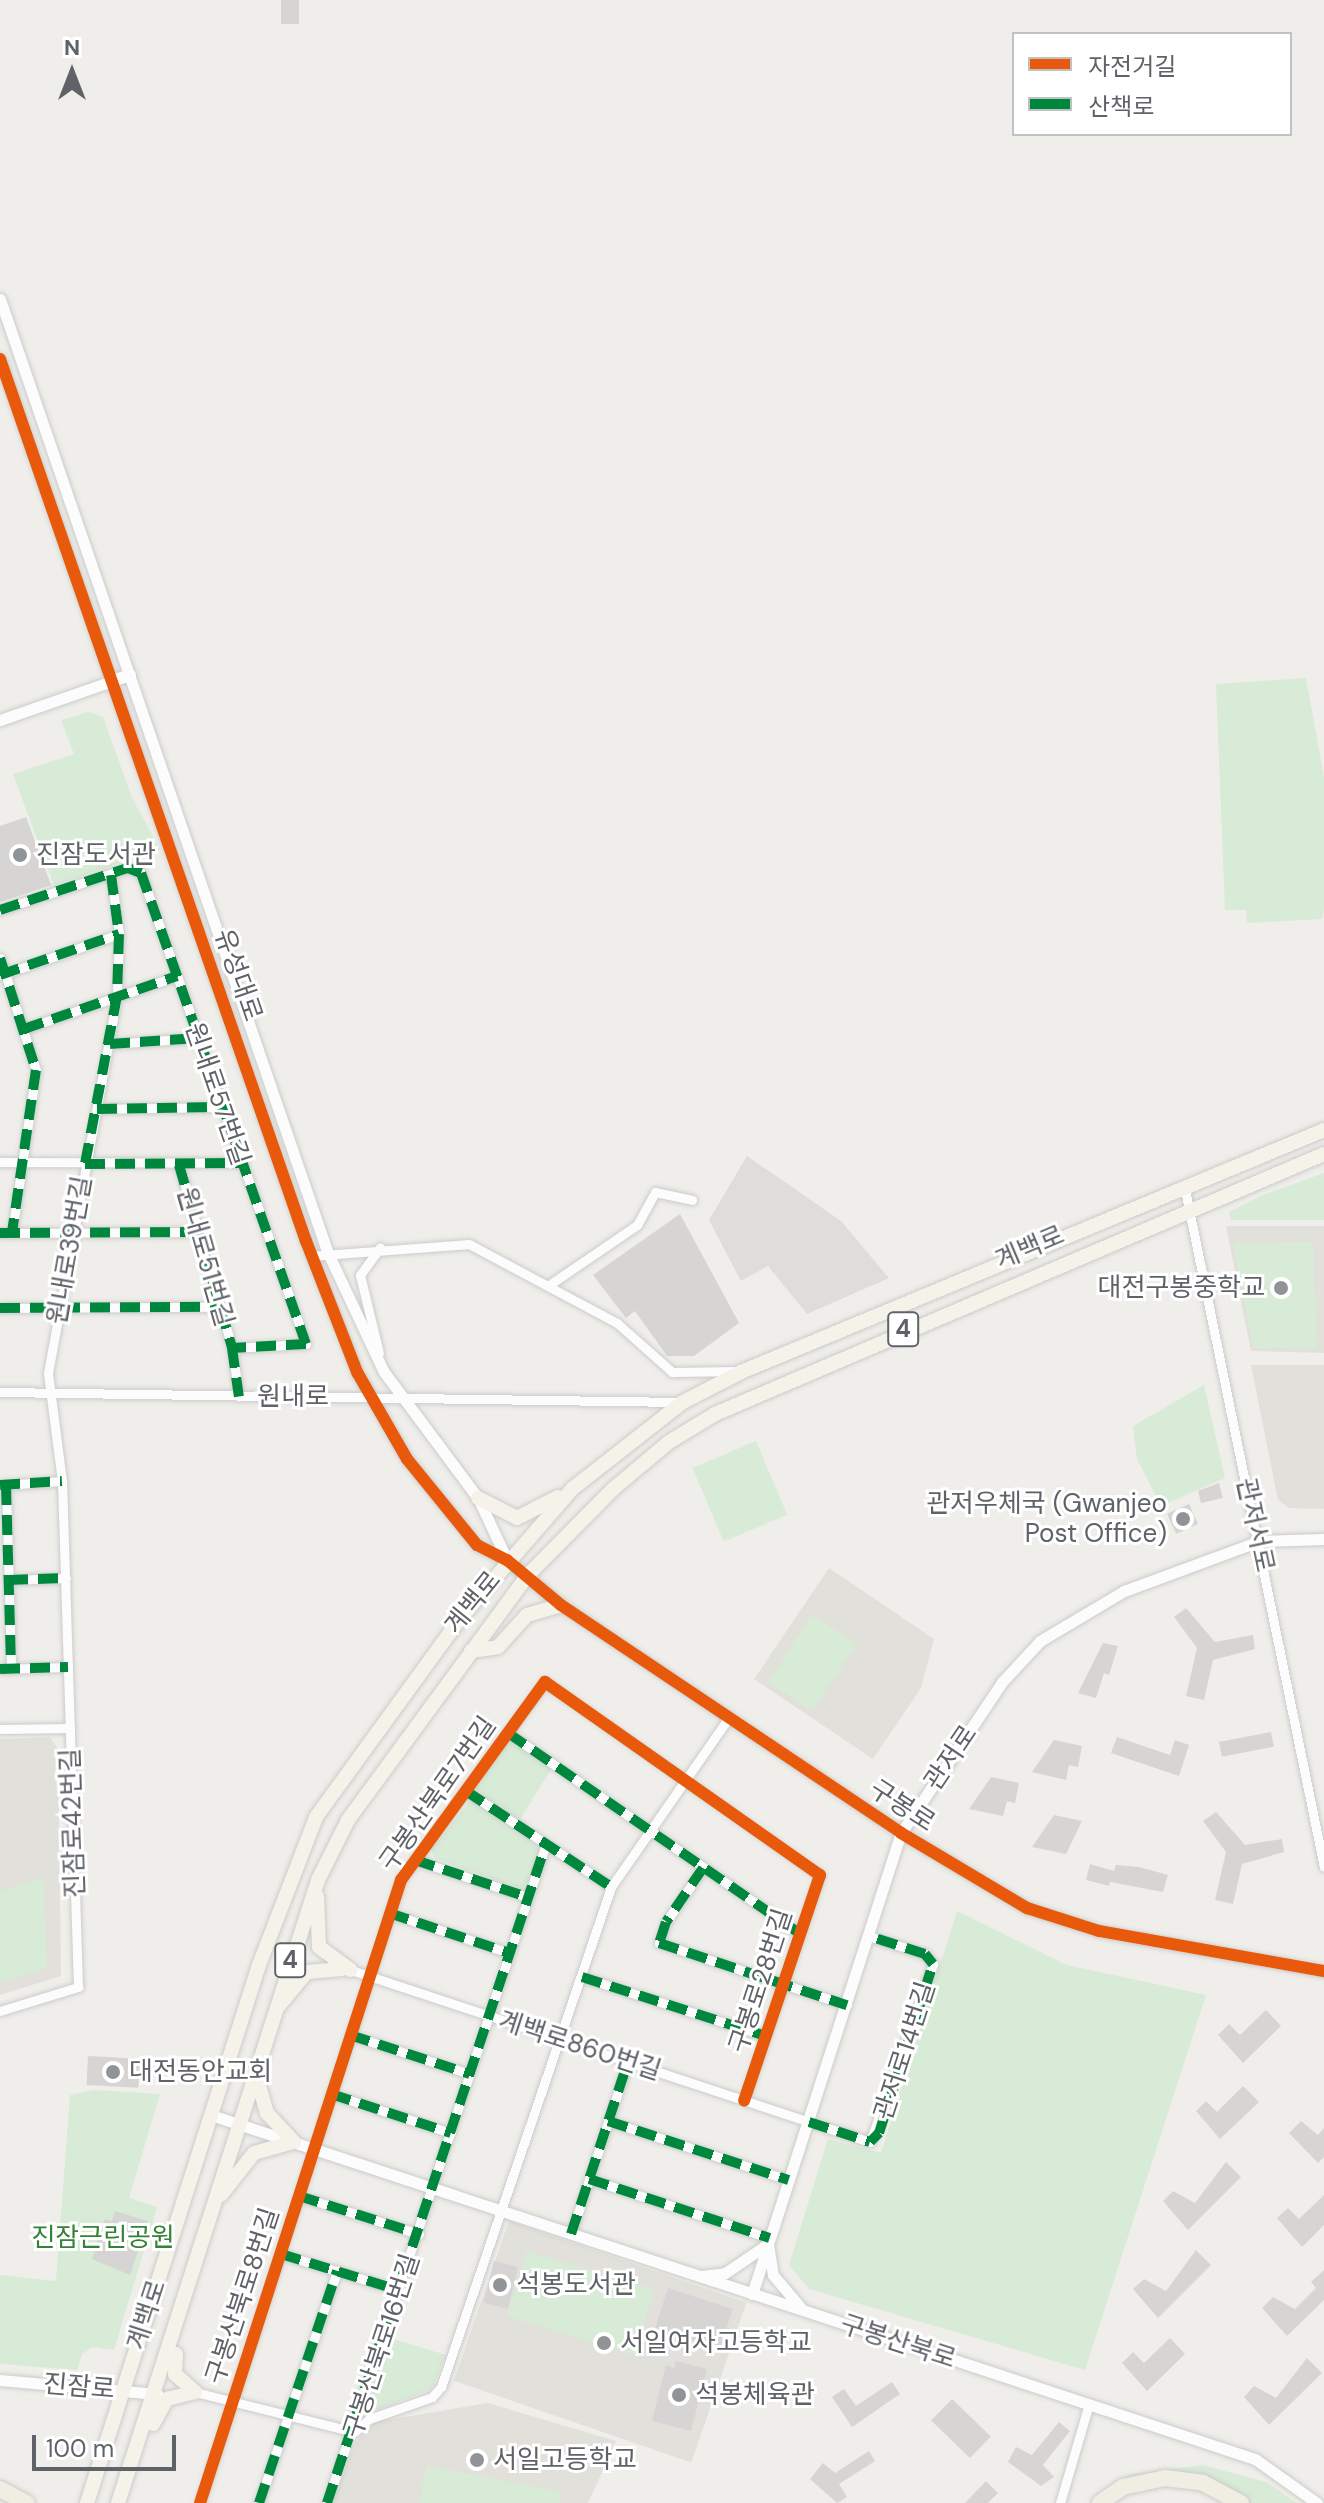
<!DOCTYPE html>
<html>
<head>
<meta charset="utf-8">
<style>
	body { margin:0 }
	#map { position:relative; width:1324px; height:2503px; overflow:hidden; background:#efeeea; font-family:"DM Sans","Noto Sans KR",sans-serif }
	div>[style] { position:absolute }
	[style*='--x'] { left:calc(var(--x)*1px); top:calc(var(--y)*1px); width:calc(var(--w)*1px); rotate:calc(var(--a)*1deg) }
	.industrial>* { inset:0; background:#dfddda }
	.education>* { inset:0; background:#e2e0da; transform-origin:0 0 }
	.green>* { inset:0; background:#d8ebd6; transform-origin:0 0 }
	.building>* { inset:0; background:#d6d5d3; transform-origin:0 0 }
	.roads { filter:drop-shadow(0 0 2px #cbcccc) drop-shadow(0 0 2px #cbcccc) }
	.minor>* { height:9px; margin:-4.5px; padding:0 4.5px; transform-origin:4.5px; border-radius:4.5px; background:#fdfcfc }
	.tertiary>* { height:11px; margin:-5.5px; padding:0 5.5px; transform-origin:5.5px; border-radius:5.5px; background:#fdfcfc }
	.secondary>* { height:12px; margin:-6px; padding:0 6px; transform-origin:6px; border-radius:6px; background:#fdfcfc }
	.primary>* { height:14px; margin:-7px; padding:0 7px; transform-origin:7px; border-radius:7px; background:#f4f2e9 }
	.motorway>* { height:16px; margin:-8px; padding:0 8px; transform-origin:8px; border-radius:8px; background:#f0ede3 }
	.quiet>* { height:10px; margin-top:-5px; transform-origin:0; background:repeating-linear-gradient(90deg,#00873e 0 20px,transparent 0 30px) }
	.cycleway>* { height:12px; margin:-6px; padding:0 6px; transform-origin:6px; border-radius:6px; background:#e8590c }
	.dots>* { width:22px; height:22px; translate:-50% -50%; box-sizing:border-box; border:4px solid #fff; border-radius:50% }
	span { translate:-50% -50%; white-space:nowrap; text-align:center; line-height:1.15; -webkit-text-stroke:6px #fff; paint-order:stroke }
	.shield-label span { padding:2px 6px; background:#fff; border:2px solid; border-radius:6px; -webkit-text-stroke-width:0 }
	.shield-label { font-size:24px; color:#5f6368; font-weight:700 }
	.poi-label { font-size:26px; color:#5f6368 }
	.left { translate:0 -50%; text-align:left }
	.right { translate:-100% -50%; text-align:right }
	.street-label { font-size:26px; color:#5f6368 }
	.park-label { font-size:26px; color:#348238 }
	.legend { position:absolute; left:1012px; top:32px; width:280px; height:104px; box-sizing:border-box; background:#fff; border:2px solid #bfc1c3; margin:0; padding:10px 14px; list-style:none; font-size:24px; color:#5f6368 }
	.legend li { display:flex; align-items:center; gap:16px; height:40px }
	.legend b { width:40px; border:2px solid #bfc1c3 }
	.north { position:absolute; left:32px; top:32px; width:80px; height:80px; -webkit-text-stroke:6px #fff; paint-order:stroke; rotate:0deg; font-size:22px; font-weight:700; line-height:32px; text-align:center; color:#5f6368 }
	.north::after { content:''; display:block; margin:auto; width:28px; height:36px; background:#5f6368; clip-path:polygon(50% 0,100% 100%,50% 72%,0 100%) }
	.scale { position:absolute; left:32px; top:2435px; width:144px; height:36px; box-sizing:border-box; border:4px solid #5f6368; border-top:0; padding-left:10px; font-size:24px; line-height:28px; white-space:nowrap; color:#5f6368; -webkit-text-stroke:6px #fff; paint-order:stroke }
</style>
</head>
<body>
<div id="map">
	<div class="industrial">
		<div style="clip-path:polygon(747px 1156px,841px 1221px,889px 1278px,807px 1314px,768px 1266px,741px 1281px,709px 1220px)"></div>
	</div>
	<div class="education">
		<div style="clip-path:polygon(1226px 1226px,1324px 1226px,1324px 1353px,1251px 1351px)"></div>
		<div style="clip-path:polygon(1251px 1365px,1324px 1365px,1324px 1509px,1289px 1508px,1278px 1500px)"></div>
		<div style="clip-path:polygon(829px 1568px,934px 1639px,921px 1688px,873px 1759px,754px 1679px)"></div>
		<div style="clip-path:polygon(50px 1737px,58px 1749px,61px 1976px,0 1995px,0 1739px)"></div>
		<div style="left:509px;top:2221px;width:251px;height:169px;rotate:19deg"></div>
		<div style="clip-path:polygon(488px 2403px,616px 2441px,588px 2503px,332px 2503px,356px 2442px,375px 2422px)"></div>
	</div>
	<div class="green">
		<div style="clip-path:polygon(1306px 678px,1324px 777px,1324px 909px,1322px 919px,1247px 923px,1246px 910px,1225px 910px,1216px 684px)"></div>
		<div style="clip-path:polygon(89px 712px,103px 717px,131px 795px,160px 850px,54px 885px,13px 774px,74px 754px,61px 720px)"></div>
		<div style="clip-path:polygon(1324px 1173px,1324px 1220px,1231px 1220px,1229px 1212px,1263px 1195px)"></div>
		<div style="clip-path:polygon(1313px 1242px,1317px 1348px,1253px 1348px,1233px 1243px)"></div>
		<div style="clip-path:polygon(1204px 1385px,1225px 1478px,1161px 1506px,1137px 1459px,1133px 1426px)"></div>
		<div style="left:756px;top:1441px;width:80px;height:69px;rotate:67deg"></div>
		<div style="left:812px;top:1615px;width:53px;height:80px;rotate:33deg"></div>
		<div style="left:507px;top:1738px;width:54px;height:64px;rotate:32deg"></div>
		<div style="clip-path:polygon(472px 1799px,542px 1849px,524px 1890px,434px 1858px,431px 1849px)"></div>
		<div style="clip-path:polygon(43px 1877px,47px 1968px,0 1983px,0 1891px)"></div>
		<div style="clip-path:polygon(957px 1911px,1067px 1965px,1206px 1995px,1085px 2370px,809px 2289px,789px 2265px,828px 2139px,881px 2153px)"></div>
		<div style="clip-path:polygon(94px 2090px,160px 2094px,129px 2198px,157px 2207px,114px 2350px,93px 2347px,82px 2354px,77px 2370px,0 2364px,0 2275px,56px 2281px,70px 2095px)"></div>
		<div style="left:527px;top:2251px;width:133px;height:68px;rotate:17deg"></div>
		<div style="clip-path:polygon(390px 2338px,446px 2355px,432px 2389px,377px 2410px,370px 2400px)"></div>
		<div style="clip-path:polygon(1203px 2465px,1266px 2482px,1297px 2503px,1248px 2503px,1208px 2480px,1123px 2483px,1088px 2503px,1131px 2474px)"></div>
		<div style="clip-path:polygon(427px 2466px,562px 2492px,559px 2503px,419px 2503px)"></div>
	</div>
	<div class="building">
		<div style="left:281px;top:0;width:18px;height:24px"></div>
		<div style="clip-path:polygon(26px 817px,51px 885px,0 902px,0 826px)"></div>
		<div style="clip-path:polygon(680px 1214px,739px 1323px,694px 1356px,667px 1356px,635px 1311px,626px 1318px,593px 1275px)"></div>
		<div style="clip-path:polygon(1219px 1483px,1223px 1498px,1201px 1503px,1198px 1491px)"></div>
		<div style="left:1189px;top:1504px;width:22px;height:24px;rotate:66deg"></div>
		<div style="clip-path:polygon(1186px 1608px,1215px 1642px,1253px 1635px,1255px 1649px,1213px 1660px,1204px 1700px,1186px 1696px,1197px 1648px,1174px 1617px)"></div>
		<div style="clip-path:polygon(1103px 1643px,1118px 1646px,1109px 1675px,1104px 1673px,1096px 1698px,1078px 1693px)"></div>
		<div style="left:1271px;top:1732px;width:15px;height:53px;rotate:79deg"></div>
		<div style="clip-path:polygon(1117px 1737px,1170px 1755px,1175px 1740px,1189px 1745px,1179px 1776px,1111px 1753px)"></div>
		<div style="clip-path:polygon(1054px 1740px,1082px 1746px,1078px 1767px,1069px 1765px,1066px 1780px,1032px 1772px)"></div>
		<div style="clip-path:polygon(991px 1777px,1019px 1783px,1015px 1803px,1007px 1801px,1003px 1816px,969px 1809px)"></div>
		<div style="clip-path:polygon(1216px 1812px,1245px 1845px,1282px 1839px,1284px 1852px,1242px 1864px,1233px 1904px,1215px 1900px,1226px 1852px,1203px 1821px)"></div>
		<div style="clip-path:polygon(1054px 1815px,1082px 1821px,1066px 1854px,1032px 1847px)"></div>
		<div style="clip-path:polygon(1090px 1864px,1114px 1871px,1116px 1865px,1139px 1867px,1168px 1875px,1163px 1892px,1110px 1882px,1109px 1886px,1086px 1880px)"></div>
		<div style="clip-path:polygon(1266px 2010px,1281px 2026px,1243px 2063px,1218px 2035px,1229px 2024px,1240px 2035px)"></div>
		<div style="left:88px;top:2056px;width:52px;height:29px;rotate:3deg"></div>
		<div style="clip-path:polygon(1243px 2086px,1259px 2102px,1220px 2139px,1196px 2111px,1206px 2101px,1217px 2112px)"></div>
		<div style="clip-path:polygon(1301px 2121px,1318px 2135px,1324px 2128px,1324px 2157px,1318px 2163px,1289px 2133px)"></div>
		<div style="clip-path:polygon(1226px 2162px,1241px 2177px,1188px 2230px,1163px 2201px,1173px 2191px,1195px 2203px)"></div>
		<div style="clip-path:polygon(1324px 2195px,1324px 2225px,1302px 2247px,1277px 2218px,1288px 2208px,1299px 2219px)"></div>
		<div style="clip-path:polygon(115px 2211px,148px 2221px,130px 2275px,92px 2259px,105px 2219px,112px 2221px)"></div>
		<div style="clip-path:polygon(1196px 2250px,1211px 2265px,1158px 2318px,1133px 2289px,1144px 2279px,1166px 2291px)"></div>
		<div style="left:494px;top:2261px;width:25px;height:43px;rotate:14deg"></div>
		<div style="clip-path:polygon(1324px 2270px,1324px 2300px,1287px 2336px,1262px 2308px,1273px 2297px,1295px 2309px,1316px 2288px,1311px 2282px)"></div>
		<div style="left:668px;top:2288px;width:68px;height:42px;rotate:18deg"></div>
		<div style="clip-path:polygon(1170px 2338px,1185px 2354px,1147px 2391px,1122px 2363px,1133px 2352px,1144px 2363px)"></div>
		<div style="clip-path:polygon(1307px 2358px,1322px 2373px,1269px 2425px,1244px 2397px,1254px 2386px,1276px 2398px)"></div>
		<div style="clip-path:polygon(676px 2361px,707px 2369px,691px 2431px,652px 2421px,666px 2365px,674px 2368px)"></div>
		<div style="clip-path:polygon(892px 2382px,900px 2394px,852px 2427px,832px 2397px,844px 2389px,856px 2406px)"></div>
		<div style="left:952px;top:2399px;width:54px;height:30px;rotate:44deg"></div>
		<div style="clip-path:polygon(1059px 2422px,1070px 2431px,1043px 2465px,1054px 2477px,1041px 2486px,1008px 2462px,1016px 2447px,1032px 2455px)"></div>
		<div style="clip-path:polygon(869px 2451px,875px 2461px,839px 2484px,847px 2497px,837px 2503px,810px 2479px,823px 2463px,835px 2473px)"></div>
		<div style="clip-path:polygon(986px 2481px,998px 2493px,988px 2503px,965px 2503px)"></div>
	</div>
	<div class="roads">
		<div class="minor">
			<div style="--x:0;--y:910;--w:135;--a:-18.2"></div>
			<div style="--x:128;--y:868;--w:14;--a:21"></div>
			<div style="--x:141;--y:873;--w:499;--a:70.7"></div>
			<div style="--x:306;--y:1344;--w:74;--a:176.9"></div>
			<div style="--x:0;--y:958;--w:118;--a:72.2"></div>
			<div style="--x:36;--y:1070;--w:165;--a:98.4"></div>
			<div style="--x:1;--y:975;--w:125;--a:-19.2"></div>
			<div style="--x:24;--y:1029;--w:162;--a:-19.1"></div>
			<div style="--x:110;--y:1044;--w:88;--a:-3.9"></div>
			<div style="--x:97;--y:1109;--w:122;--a:-0.9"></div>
			<div style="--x:0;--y:1162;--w:240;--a:0.2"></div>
			<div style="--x:179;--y:1165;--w:191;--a:73.8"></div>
			<div style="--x:232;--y:1348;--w:49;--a:81.9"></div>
			<div style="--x:1184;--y:1185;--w:696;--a:78.4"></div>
			<div style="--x:0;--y:1233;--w:198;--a:-0.3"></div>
			<div style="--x:311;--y:1256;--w:158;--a:-4.3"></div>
			<div style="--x:469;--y:1244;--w:168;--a:28.1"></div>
			<div style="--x:617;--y:1323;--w:74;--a:41.7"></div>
			<div style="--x:672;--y:1372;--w:66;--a:-0.9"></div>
			<div style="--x:549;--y:1285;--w:107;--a:-34.3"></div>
			<div style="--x:637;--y:1225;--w:38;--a:-61"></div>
			<div style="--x:655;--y:1192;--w:38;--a:12"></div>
			<div style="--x:0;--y:1308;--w:219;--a:-0.3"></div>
			<div style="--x:379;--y:1353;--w:80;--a:-103.7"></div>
			<div style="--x:360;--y:1275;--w:34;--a:-54"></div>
			<div style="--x:0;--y:1392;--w:683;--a:0.84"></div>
			<div style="--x:3;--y:1485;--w:59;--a:-3.9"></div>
			<div style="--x:6;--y:1485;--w:184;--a:88.4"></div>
			<div style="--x:8;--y:1580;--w:58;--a:-2"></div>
			<div style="--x:0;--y:1669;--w:68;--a:-1.7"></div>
			<div style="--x:0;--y:1729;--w:70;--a:-0.8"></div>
			<div style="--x:508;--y:1733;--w:354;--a:34.5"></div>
			<div style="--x:466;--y:1791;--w:174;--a:33.5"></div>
			<div style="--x:415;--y:1860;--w:118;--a:18.3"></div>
			<div style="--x:703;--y:1868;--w:65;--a:124.4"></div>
			<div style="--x:666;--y:1922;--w:22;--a:108"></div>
			<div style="--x:659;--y:1943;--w:198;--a:18.3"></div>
			<div style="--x:389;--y:1913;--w:126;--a:18.4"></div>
			<div style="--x:351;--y:1970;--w:547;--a:18.34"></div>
			<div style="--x:870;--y:2142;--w:189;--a:-70.5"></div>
			<div style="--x:933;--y:1964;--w:13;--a:-129"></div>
			<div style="--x:925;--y:1954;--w:59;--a:-162.2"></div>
			<div style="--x:582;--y:1977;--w:193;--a:17.8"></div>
			<div style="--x:0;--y:2011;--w:82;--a:-17.1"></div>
			<div style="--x:78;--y:1987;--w:506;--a:-91.81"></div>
			<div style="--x:62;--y:1481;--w:109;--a:-97.4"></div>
			<div style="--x:48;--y:1373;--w:383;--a:-79.6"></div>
			<div style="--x:117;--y:996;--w:62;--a:-88.2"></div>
			<div style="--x:119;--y:934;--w:60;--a:-97.7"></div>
			<div style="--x:350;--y:2035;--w:126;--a:18"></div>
			<div style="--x:331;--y:2094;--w:126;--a:18"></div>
			<div style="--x:608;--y:2121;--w:190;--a:18.1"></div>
			<div style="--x:589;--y:2179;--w:190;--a:18.1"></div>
			<div style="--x:299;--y:2196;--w:126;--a:17.6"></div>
			<div style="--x:571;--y:2234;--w:181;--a:-71.7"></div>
			<div style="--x:281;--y:2254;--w:126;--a:17.1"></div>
			<div style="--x:195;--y:2392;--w:164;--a:14.1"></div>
			<div style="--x:354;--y:2432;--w:20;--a:-41"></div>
			<div style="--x:369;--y:2419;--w:67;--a:-19.2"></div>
			<div style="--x:432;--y:2397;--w:13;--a:-48"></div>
			<div style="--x:441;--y:2387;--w:528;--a:-71.22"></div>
			<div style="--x:611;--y:1887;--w:207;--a:-55.2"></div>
			<div style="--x:200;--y:2503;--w:655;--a:-72.12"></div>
			<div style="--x:401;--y:1880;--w:245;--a:-54"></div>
			<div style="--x:545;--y:1682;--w:336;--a:35.1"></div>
			<div style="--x:820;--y:1875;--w:238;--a:108.6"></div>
			<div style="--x:259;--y:2503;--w:245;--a:-71.4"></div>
			<div style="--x:327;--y:2503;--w:694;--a:-71.62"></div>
			<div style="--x:1060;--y:2503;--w:103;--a:-73.7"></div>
		</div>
		<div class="tertiary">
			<div style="--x:0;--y:299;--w:1007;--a:71.04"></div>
			<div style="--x:327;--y:1251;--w:134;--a:64.8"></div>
			<div style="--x:384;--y:1372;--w:157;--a:53.3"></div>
			<div style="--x:478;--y:1498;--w:68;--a:64.9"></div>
			<div style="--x:0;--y:359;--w:934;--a:70.87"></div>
			<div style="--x:306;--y:1241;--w:141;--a:68.7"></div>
			<div style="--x:357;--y:1372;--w:100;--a:60.1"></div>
			<div style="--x:407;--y:1459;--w:111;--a:50.9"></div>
			<div style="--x:477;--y:1545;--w:34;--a:27"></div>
			<div style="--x:507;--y:1560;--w:70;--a:39.8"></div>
			<div style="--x:561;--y:1605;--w:409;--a:33.8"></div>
			<div style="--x:901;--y:1833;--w:147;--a:30.8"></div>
			<div style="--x:1027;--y:1908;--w:76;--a:17.7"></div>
			<div style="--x:1099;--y:1931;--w:229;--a:10.1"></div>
			<div style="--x:0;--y:720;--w:119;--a:-19.2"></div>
			<div style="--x:211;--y:2115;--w:1099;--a:18.24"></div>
			<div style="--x:1255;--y:2459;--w:76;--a:35.4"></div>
			<div style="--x:770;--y:2238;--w:426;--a:-72.1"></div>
			<div style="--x:901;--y:1833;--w:182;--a:-56.2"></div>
			<div style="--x:1002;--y:1682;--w:56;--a:-47.2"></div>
			<div style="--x:1040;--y:1641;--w:98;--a:-30.8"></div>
			<div style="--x:1124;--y:1591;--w:144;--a:-20.3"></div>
			<div style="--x:1259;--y:1541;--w:65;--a:-1.8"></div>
			<div style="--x:768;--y:2244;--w:31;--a:81"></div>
			<div style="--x:773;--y:2275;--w:43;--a:49.7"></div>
			<div style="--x:702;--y:2276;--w:23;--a:-7"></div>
			<div style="--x:725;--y:2273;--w:52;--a:-34"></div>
			<div style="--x:752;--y:2294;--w:52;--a:-71.9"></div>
			<div style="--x:0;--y:2380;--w:158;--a:5.1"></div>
		</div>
		<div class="secondary">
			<div style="--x:112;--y:681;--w:19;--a:-18"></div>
			<div style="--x:768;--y:2244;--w:6;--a:-72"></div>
		</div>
		<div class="primary">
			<div style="--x:478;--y:1498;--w:44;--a:27.1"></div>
			<div style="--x:517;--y:1518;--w:46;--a:-27.1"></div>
			<div style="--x:471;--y:1651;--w:27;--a:-8"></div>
			<div style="--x:498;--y:1647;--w:43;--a:-47.8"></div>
			<div style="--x:527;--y:1615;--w:35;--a:-16"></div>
			<div style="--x:317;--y:1896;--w:51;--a:87.8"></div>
			<div style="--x:319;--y:1947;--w:39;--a:36"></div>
			<div style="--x:277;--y:2008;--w:47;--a:-50.2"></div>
			<div style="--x:307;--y:1972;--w:35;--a:-5"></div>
			<div style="--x:221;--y:2195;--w:53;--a:-51.8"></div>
			<div style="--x:254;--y:2153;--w:41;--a:-15.4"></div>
			<div style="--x:294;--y:2142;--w:40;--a:-133"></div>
			<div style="--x:267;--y:2113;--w:43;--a:-106.3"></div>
			<div style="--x:176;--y:2354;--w:20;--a:93"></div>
			<div style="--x:175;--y:2374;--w:27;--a:42"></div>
			<div style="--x:153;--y:2424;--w:29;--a:-61"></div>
			<div style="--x:167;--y:2399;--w:29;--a:-14"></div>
			<div style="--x:87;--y:2503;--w:565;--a:-72.27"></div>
			<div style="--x:259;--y:1965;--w:159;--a:-68.9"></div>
			<div style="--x:316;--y:1817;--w:250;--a:-54"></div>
			<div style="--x:463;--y:1615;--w:167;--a:-49.1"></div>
			<div style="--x:572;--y:1489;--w:141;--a:-38.1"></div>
			<div style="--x:683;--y:1402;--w:65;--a:-27.3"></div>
			<div style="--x:741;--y:1372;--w:631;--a:-22.54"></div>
			<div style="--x:118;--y:2503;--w:654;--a:-72.2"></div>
			<div style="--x:318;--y:1880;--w:67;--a:-63.4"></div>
			<div style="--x:348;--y:1820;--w:303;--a:-53.7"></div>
			<div style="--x:527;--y:1576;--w:122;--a:-45.3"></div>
			<div style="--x:613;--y:1489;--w:73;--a:-40"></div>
			<div style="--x:669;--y:1442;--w:54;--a:-31.3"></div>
			<div style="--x:715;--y:1414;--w:662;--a:-23.12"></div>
		</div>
		<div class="motorway">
			<div style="--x:0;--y:2489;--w:30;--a:28"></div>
			<div style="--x:1100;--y:2503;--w:28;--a:-35"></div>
			<div style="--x:1123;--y:2487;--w:43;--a:-12.1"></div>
			<div style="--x:1165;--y:2478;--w:38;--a:7"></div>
			<div style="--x:1203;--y:2483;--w:43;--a:27.8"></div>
		</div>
	</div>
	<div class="quiet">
		<div style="--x:111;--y:875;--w:60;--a:82.3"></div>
		<div style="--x:119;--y:934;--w:62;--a:91.8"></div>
		<div style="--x:117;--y:996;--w:171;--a:100.8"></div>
		<div style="--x:85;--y:1164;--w:155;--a:-0.4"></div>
		<div style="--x:0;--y:910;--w:135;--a:-18.2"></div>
		<div style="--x:128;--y:868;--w:14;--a:21"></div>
		<div style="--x:141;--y:873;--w:499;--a:70.7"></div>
		<div style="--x:306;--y:1344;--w:74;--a:176.9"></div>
		<div style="--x:0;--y:958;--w:118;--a:72.2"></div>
		<div style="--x:36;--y:1070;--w:165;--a:98.4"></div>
		<div style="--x:0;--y:975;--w:126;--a:-19"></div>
		<div style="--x:24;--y:1029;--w:162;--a:-19.1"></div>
		<div style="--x:110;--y:1044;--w:88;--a:-3.9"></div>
		<div style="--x:97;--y:1109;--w:122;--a:-0.9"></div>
		<div style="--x:179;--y:1165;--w:191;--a:73.8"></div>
		<div style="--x:232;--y:1348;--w:49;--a:81.9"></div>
		<div style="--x:0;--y:1233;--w:198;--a:-0.3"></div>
		<div style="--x:0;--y:1308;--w:219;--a:-0.3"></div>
		<div style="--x:0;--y:1485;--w:62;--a:-3.7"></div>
		<div style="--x:6;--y:1485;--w:184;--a:88.4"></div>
		<div style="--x:8;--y:1580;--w:58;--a:-2"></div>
		<div style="--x:0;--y:1669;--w:68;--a:-1.7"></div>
		<div style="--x:508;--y:1733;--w:354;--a:34.5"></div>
		<div style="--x:466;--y:1791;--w:174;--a:33.5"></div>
		<div style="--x:415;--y:1860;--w:118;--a:18.3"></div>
		<div style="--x:703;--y:1868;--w:65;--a:124.4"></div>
		<div style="--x:666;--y:1922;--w:22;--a:108"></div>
		<div style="--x:659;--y:1943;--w:198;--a:18.3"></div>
		<div style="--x:389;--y:1913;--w:126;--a:18.4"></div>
		<div style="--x:582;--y:1977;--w:193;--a:17.8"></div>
		<div style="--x:350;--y:2035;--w:126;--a:18"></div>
		<div style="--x:331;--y:2094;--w:126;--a:18"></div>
		<div style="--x:608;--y:2121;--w:190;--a:18.1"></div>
		<div style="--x:809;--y:2122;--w:64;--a:18.2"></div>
		<div style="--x:870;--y:2142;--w:13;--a:-45"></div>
		<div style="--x:879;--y:2133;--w:177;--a:-72.3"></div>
		<div style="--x:933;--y:1964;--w:13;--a:-129"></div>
		<div style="--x:925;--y:1954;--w:59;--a:-162.2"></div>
		<div style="--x:589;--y:2179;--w:190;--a:18.1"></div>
		<div style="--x:299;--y:2196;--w:126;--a:17.6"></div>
		<div style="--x:571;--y:2234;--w:181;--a:-71.7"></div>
		<div style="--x:281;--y:2254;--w:126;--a:17.1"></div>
		<div style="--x:259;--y:2503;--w:245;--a:-71.4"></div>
		<div style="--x:327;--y:2503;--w:694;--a:-71.62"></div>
	</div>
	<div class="cycleway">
		<div style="--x:0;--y:359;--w:934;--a:70.87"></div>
		<div style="--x:306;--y:1241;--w:141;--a:68.7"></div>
		<div style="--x:357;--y:1372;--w:100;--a:60.1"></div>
		<div style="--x:407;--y:1459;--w:111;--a:50.9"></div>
		<div style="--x:477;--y:1545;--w:34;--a:27"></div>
		<div style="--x:507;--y:1560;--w:70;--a:39.8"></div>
		<div style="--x:561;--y:1605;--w:409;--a:33.8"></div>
		<div style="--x:901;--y:1833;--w:147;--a:30.8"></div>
		<div style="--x:1027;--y:1908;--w:76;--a:17.7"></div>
		<div style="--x:1099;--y:1931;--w:229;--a:10.1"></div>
		<div style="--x:200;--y:2503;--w:655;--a:-72.12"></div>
		<div style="--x:401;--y:1880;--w:245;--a:-54"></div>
		<div style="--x:545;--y:1682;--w:336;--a:35.1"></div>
		<div style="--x:820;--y:1875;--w:238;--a:108.6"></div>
	</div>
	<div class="dots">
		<div style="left:20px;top:855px;background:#919496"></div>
		<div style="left:1281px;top:1288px;background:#919496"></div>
		<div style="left:1183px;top:1519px;background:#919496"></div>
		<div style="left:113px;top:2072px;background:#919496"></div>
		<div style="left:500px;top:2285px;background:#919496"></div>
		<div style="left:604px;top:2343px;background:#919496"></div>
		<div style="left:679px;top:2395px;background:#919496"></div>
		<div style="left:477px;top:2460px;background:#919496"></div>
	</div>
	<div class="shield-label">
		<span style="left:903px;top:1329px">4</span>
		<span style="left:290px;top:1960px">4</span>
	</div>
	<div class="poi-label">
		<span class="left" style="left:36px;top:855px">진잠도서관</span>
		<span class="right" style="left:1265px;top:1288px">대전구봉중학교</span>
		<span class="right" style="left:1167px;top:1519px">관저우체국 (Gwanjeo<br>Post Office)</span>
		<span class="left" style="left:129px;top:2072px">대전동안교회</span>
		<span class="left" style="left:516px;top:2285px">석봉도서관</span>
		<span class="left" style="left:620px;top:2343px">서일여자고등학교</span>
		<span class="left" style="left:695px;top:2395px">석봉체육관</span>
		<span class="left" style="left:493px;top:2460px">서일고등학교</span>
	</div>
	<div class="street-label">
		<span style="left:238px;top:975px;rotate:71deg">유성대로</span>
		<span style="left:217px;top:1094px;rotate:71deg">원내로57번길</span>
		<span style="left:1030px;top:1248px;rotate:-23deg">계백로</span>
		<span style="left:70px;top:1250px;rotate:-80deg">원내로39번길</span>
		<span style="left:205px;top:1257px;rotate:74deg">원내로51번길</span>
		<span style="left:293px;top:1397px">원내로</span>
		<span style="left:1255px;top:1525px;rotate:78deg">관저서로</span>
		<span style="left:473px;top:1603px;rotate:-51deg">계백로</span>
		<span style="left:951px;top:1758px;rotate:-56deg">관저로</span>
		<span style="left:438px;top:1794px;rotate:-55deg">구봉산북로7번길</span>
		<span style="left:902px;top:1806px;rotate:33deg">구봉로</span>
		<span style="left:73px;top:1823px;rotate:-92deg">진잠로42번길</span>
		<span style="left:761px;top:1981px;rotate:-72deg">구봉로28번길</span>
		<span style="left:580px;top:2046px;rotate:18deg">계백로860번길</span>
		<span style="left:905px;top:2051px;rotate:-72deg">관저로14번길</span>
		<span style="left:243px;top:2296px;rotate:-72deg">구봉산북로8번길</span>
		<span style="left:147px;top:2315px;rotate:-72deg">계백로</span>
		<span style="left:898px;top:2342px;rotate:18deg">구봉산북로</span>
		<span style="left:382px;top:2346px;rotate:-72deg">구봉산북로16번길</span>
		<span style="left:79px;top:2387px;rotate:5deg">진잠로</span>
	</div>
	<div class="park-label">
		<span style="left:103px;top:2238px">진잠근린공원</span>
	</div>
	<ul class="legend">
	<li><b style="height:10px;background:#e8590c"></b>자전거길</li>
	<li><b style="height:10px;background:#00873e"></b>산책로</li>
	</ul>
	<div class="north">N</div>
	<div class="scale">100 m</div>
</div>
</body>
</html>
